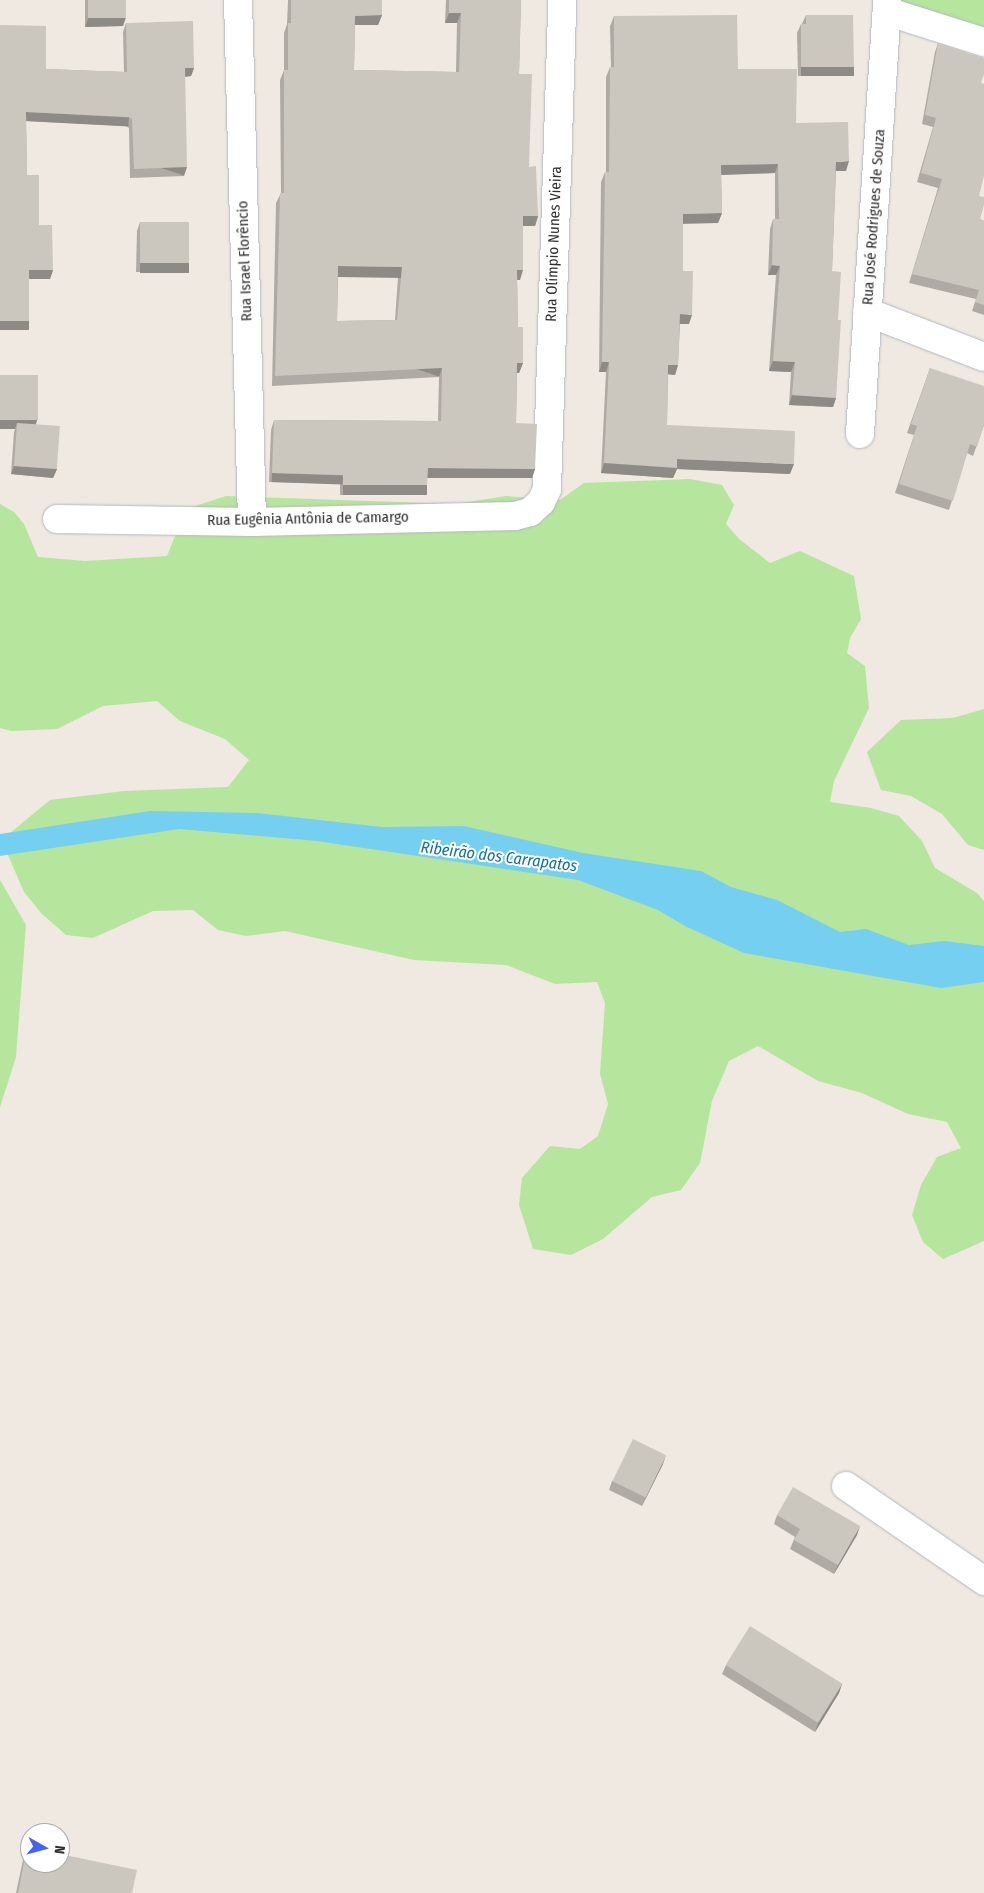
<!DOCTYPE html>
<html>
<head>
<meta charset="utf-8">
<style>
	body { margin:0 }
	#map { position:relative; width:984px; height:1893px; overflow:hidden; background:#efe9e1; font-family:"Fira Sans Condensed",sans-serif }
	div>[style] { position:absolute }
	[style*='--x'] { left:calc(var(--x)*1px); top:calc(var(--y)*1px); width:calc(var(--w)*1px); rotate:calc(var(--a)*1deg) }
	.green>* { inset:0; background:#b6e59e }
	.water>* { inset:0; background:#75cff0 }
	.roads { filter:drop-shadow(0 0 1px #b4b7c1) drop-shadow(0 0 1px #b4b7c1) }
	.minor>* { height:28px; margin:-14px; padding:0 14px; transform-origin:14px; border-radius:14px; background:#fff }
	.wall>* { inset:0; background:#afaba4 }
	.shaded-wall>* { inset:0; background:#8e8b86; transform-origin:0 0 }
	.building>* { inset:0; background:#cbc7bf; transform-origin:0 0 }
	span { translate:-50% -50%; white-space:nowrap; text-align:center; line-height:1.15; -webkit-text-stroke:4px #fff; paint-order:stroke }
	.street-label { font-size:15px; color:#2e2e2e }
	.water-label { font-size:16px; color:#0d6fa3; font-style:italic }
	.north { position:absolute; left:20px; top:1823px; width:50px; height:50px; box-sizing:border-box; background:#fff; border:1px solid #ababab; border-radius:50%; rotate:97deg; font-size:14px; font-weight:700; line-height:20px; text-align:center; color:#2e2e2e }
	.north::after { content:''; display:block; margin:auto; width:18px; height:22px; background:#4264fb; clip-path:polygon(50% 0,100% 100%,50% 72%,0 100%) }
</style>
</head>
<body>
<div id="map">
	<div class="green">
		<div style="clip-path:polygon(898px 0,984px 0,984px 33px,899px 6px)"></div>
		<div style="clip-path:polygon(690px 479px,722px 485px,734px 505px,726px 524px,739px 539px,770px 563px,800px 551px,854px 576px,861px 619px,850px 638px,847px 653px,865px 666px,869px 708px,834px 781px,830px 802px,871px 808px,899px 816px,922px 841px,935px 868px,977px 893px,984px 901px,984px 1241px,943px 1259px,923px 1242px,912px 1215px,921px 1185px,937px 1157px,961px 1148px,947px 1122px,908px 1114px,862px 1093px,818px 1081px,758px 1046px,729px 1061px,712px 1101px,700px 1163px,681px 1190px,652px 1197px,603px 1239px,571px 1255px,533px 1249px,519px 1205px,522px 1178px,550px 1146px,580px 1149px,598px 1136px,608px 1104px,600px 1074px,605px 1003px,597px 982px,555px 984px,506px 965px,414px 960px,285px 931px,246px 936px,218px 930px,193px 910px,153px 911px,93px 938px,66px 935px,42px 914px,24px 892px,8px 855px,10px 833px,50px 800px,124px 791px,228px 787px,249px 760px,225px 739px,180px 721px,157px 701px,103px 706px,57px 729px,11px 731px,0 728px,0 504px,14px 512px,24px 524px,38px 557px,85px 561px,167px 556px,186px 509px,226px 496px,456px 504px,506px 496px,560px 500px,584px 483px)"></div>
		<div style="clip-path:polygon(984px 709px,984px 850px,968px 845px,942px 814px,911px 796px,881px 790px,867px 752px,901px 720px,953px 718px)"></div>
		<div style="clip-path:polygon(0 880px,26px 925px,16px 1057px,0 1107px)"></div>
	</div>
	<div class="water">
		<div style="clip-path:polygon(150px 811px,257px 813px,382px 827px,464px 826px,583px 853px,701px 871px,731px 887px,777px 900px,840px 932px,866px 929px,909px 945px,944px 941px,984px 946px,984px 982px,941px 988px,744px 953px,685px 926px,658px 910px,578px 880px,317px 841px,179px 829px,0 856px,0 834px)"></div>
	</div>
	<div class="roads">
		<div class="minor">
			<div style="--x:238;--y:0;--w:522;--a:88.46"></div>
			<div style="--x:889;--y:12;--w:100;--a:17.5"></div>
			<div style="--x:867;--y:312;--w:125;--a:21"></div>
			<div style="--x:860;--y:434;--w:435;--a:-86.4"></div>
			<div style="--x:57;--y:519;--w:195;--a:0.9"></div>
			<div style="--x:252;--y:522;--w:263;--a:-1.3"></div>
			<div style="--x:515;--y:516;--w:16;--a:-15"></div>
			<div style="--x:530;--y:512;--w:15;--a:-42"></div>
			<div style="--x:541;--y:502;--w:14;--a:-65"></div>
			<div style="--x:547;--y:489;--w:489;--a:-88.2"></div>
			<div style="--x:846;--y:1486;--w:168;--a:34.5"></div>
		</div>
	</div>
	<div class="wall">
		<div style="clip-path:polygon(85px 0,126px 0,126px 17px,123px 26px,85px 27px)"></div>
		<div style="clip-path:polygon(evenodd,288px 0,382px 0,382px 15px,378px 25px,355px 25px,354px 70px,456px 72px,457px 23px,445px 23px,446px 0,521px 0,519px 74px,529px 167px,538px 216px,535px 226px,523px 226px,520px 280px,517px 280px,518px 327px,523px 363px,519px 373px,517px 373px,516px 423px,535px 469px,532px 478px,427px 478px,427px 485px,424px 495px,340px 495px,340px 484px,269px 482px,271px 430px,274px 420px,438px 421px,439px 377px,272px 386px,276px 203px,281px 193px,280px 80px,284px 70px,284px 33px,287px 24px,288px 0,338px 276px,398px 277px,395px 320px,337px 321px,338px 276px)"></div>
		<div style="clip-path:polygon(806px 15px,850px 76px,798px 76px,797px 33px,801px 24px,802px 24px)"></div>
		<div style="clip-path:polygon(614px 16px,738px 69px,846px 171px,836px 171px,832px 271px,838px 320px,836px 398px,833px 407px,789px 405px,791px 372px,769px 371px,776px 275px,768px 275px,770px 229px,773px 219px,775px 219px,775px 173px,721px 175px,722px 213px,718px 223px,683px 223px,683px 271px,689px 324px,680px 324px,678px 365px,675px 375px,668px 374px,667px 425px,790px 474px,677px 469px,673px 478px,601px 473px,606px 372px,599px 372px,601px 182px,605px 172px,606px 172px,606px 77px,610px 67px,611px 67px,610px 26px)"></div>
		<div style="clip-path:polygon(126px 23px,194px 68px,191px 76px,185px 77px,184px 176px,130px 178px,129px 128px,126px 126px,26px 121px,27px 175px,39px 225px,53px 270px,50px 279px,29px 279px,29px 321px,25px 330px,0 25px,46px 69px,124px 72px,123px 32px)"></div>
		<div style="clip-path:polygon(938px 43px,981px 83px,979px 196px,980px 219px,984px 221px,984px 315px,972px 311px,976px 299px,909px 283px,938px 188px,917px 182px,933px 127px,922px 124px,935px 52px)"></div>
		<div style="clip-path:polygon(140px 222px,186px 272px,136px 272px,137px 231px)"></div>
		<div style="clip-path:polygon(930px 368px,984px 425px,973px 456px,967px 453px,949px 510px,895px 493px,914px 435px,907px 433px)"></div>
		<div style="clip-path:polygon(0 375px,37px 420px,36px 424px,57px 469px,53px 478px,11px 474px,14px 432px,15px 429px)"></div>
		<div style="clip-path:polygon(663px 1464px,642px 1506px,609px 1490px,612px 1481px)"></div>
		<div style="clip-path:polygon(777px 1515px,857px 1535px,834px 1574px,790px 1549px,795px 1537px,774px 1524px)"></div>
		<div style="clip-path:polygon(726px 1665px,842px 1684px,839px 1693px,815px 1732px,722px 1674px)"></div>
		<div style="clip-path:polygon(27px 1847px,132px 1893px,16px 1893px,23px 1860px)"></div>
	</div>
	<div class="shaded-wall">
		<div style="clip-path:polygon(449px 13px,461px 13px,457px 23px,445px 23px)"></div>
		<div style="clip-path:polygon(382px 15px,378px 25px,352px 25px,355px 16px)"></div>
		<div style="clip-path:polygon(126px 17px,123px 26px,85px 27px,88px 18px)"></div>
		<div style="left:801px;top:67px;width:53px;height:9px"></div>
		<div style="clip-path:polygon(185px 68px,194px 68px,191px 76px,182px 77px)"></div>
		<div style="left:26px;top:112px;width:103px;height:9px;rotate:3deg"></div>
		<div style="clip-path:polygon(849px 161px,846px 171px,832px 171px,836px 162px)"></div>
		<div style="clip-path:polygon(778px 164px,775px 173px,717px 175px,721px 165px)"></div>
		<div style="left:187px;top:167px;width:9px;height:53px;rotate:108deg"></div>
		<div style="clip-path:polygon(722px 213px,718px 223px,679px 224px,683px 214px)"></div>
		<div style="clip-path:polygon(523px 216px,538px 216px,535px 226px,519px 226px)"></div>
		<div style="left:140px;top:263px;width:49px;height:10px"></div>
		<div style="clip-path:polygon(772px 265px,780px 266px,776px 275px,768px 275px)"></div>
		<div style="left:338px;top:266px;width:64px;height:11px;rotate:1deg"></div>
		<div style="clip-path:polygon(29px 270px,53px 270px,50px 279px,26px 279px)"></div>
		<div style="clip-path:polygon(517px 270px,523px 270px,520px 280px,514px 280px)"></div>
		<div style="clip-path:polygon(680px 314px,692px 315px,689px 324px,677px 324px)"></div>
		<div style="left:0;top:321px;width:29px;height:9px"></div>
		<div style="clip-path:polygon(773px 361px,795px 362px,791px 372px,769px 371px)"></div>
		<div style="clip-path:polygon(602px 362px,609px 362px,606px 372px,599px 372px)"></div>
		<div style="clip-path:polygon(517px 363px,523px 363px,519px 373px,514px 373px)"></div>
		<div style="clip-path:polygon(668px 365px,678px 365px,675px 375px,665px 374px)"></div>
		<div style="left:442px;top:368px;width:9px;height:167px;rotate:108deg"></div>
		<div style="clip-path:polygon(792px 395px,836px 398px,833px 407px,789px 405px)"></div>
		<div style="clip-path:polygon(0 420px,37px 420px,34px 429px,17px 423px,15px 429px,0 429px)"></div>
		<div style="clip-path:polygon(677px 459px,794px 464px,790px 474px,677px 469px,673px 478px,601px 473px,604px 463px)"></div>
		<div style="clip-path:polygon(14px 466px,57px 469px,53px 478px,11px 474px)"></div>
		<div style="clip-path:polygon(428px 468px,535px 469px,532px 478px,424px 478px)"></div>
		<div style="left:272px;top:473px;width:71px;height:9px;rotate:2deg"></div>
		<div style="left:343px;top:485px;width:84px;height:10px"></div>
		<div style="clip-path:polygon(666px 1455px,663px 1464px,642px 1506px,646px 1497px)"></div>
		<div style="clip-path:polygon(860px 1526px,857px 1535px,834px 1574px,838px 1565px)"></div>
		<div style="clip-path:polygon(842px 1684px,839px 1693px,815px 1732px,818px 1723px)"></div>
	</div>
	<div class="building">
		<div style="left:88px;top:0;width:38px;height:18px"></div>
		<div style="clip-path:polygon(evenodd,291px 0,382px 0,382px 15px,355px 16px,354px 70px,459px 72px,461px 13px,449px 13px,449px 0,521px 0,519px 74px,532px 74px,529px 167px,536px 166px,538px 216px,523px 216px,523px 270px,517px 270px,518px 327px,523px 327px,523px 363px,517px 363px,516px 423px,537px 424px,535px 469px,428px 468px,427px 485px,343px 485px,343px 475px,272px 473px,274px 420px,441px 421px,442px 368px,275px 376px,280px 193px,284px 193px,284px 70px,288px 70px,288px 23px,291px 23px,291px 0,338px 266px,402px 267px,397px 320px,337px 321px,338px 266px)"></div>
		<div style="clip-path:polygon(737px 15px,738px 69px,797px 69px,796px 123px,848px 122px,849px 161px,836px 162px,832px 271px,841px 272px,838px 320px,841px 320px,836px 398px,792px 395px,795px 362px,773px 361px,780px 266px,772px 265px,773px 219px,779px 219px,778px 164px,721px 165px,722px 213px,683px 214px,683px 271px,693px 271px,692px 315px,680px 314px,678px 365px,668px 365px,667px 425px,795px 431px,794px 464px,677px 459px,677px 468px,604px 463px,609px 362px,602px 362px,605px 172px,609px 172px,610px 67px,614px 67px,614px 16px)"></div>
		<div style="clip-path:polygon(806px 15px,853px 15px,854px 67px,801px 67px,801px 24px,806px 24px)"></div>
		<div style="clip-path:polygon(193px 21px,194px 68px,185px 68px,187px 167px,134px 169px,132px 119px,129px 117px,26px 112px,27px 175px,39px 175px,39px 225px,52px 225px,53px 270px,29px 270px,29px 321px,0 321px,0 25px,46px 26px,46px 69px,127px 72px,126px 23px)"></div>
		<div style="clip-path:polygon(938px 43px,984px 58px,984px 74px,981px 83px,984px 84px,984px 176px,979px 196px,984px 197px,984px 205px,980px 219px,984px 221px,984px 305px,975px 302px,979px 290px,912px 274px,942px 179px,921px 173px,936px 118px,925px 115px)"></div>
		<div style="left:140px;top:222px;width:49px;height:41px"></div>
		<div style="clip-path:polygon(930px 368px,984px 386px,984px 425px,977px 447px,970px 444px,953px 501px,899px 484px,917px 426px,911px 424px)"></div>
		<div style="left:0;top:375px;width:38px;height:45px"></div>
		<div style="left:17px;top:423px;width:43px;height:43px;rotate:4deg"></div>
		<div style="left:633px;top:1439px;width:37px;height:47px;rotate:26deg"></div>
		<div style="clip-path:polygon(793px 1487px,860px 1526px,838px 1565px,794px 1540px,800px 1529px,777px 1515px)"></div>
		<div style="left:750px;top:1626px;width:109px;height:46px;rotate:32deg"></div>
		<div style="clip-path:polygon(27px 1847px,30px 1847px,30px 1863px,60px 1863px,60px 1854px,137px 1870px,132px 1893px,18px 1893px)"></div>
	</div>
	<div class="street-label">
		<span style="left:874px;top:217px;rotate:-86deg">Rua José Rodrigues de Souza</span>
		<span style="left:554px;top:244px;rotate:-88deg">Rua Olímpio Nunes Vieira</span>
		<span style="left:245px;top:261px;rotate:-92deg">Rua Israel Florêncio</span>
		<span style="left:308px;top:519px;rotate:-1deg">Rua Eugênia Antônia de Camargo</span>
	</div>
	<div class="water-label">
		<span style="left:499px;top:857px;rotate:7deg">Ribeirão dos Carrapatos</span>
	</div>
	<div class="north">N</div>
</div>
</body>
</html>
